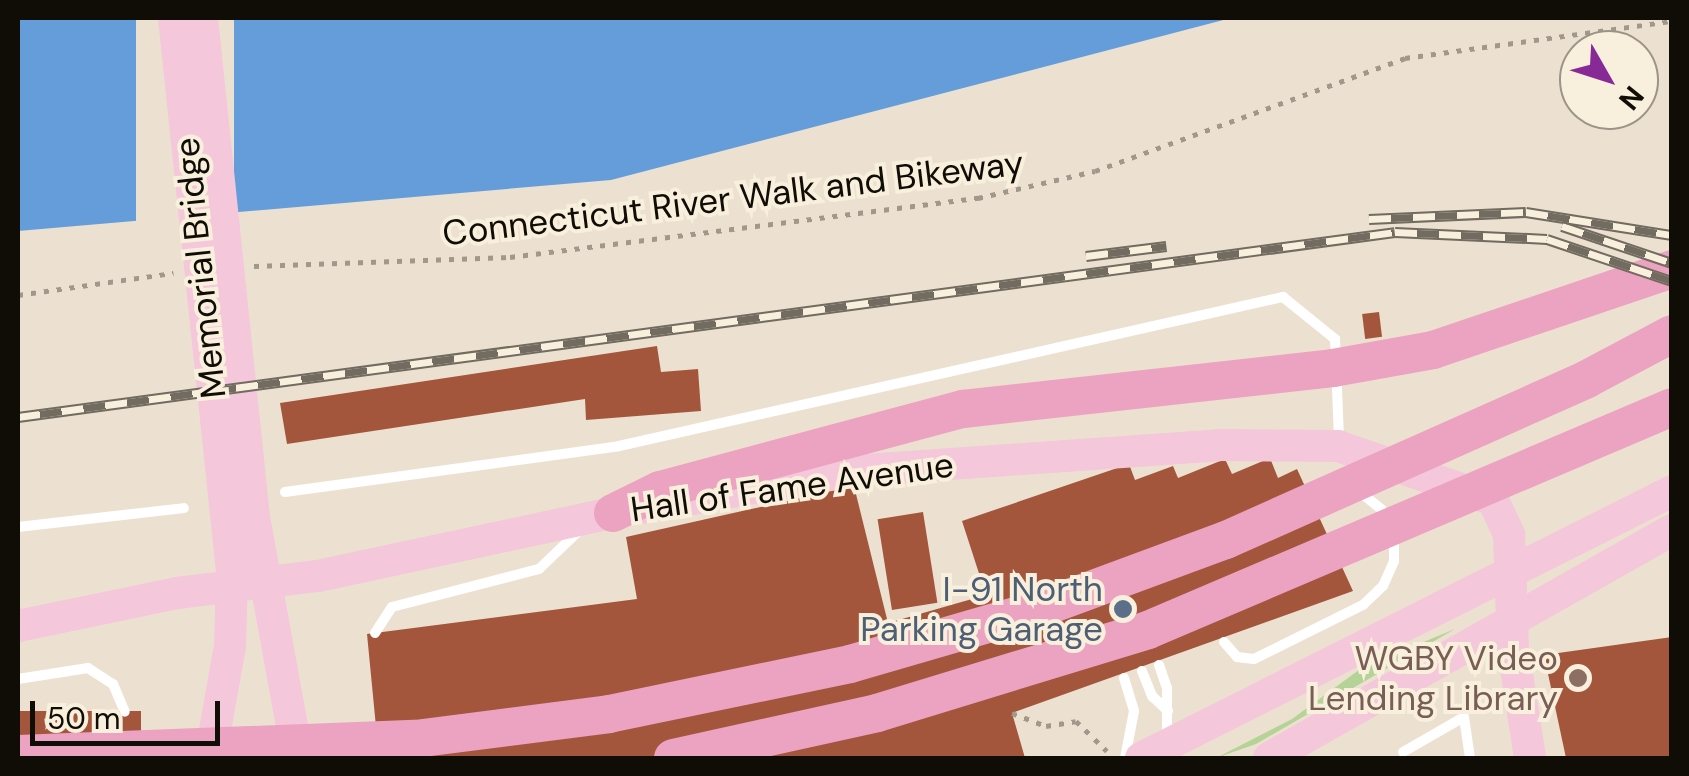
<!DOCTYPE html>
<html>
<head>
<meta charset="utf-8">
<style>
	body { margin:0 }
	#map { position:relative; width:1689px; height:776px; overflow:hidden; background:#ece1d0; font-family:"DM Sans",sans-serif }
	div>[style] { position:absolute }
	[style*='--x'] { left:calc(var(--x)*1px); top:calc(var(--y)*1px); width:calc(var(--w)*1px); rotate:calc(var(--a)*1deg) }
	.green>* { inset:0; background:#b5d397 }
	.water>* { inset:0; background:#649dda }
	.pier>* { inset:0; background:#ece1d0; transform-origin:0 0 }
	.building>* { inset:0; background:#a3563c; transform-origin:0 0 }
	.path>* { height:5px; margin-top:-2.5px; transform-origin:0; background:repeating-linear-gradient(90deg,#a0988b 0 5px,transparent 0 13px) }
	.lane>* { height:10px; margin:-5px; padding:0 5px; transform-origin:5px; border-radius:5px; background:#fff }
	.primary>* { height:32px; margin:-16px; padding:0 16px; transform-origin:16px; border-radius:16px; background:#f4c7da }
	.highway>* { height:38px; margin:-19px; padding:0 19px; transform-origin:19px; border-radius:19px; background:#eca2c1 }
	.rail>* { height:11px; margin-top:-5.5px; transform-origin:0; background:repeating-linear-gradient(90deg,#f9efdd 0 22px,#716b60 0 44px); box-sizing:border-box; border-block:2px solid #716b60 }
	.dots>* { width:28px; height:28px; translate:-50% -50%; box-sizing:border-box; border:5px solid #f9efdd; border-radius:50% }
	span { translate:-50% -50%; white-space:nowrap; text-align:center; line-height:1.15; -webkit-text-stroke:8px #f9efdd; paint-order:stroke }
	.street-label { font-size:35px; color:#100d07 }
	.service-label { font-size:35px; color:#4e5e75 }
	.right { translate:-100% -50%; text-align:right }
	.education-label { font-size:35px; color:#785e54 }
	.frame { position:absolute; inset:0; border:20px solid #100d07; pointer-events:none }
	.north { position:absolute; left:1559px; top:30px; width:100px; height:100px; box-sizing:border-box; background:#f9efdd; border:2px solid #9c9587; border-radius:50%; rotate:129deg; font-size:28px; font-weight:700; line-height:40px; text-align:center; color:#100d07 }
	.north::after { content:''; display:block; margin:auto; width:35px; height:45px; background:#872a95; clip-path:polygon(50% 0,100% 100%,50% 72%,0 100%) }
	.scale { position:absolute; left:30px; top:701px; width:190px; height:45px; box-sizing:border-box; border:5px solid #100d07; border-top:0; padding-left:12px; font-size:30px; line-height:35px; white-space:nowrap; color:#100d07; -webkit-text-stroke:8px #f9efdd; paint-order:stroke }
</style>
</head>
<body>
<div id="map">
	<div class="green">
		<div style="clip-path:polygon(1455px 629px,1256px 744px,1216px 758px,1292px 719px,1363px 667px)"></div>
	</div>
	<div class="water">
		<div style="clip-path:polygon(18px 18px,1231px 18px,611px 180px,18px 231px)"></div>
	</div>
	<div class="pier">
		<div style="left:136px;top:18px;width:98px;height:207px"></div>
	</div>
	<div class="building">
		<div style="left:1379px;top:312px;width:25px;height:17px;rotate:83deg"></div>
		<div style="clip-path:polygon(657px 346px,661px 372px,698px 369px,701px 411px,586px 420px,585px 399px,287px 444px,280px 403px)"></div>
		<div style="clip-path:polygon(1270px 458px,1278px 478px,1297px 469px,1353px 591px,1012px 713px,1025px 758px,379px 758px,367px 634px,637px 599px,626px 537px,854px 486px,888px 623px,986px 595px,962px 521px,1129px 464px,1135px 480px,1173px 466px,1178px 478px,1225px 459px,1232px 474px)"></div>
		<div style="left:923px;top:512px;width:92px;height:46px;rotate:81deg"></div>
		<div style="clip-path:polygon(1672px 637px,1672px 758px,1566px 758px,1544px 655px)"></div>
		<div style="left:141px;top:711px;width:47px;height:123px;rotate:90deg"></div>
	</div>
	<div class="path">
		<div style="--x:254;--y:266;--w:256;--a:-2"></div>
		<div style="--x:510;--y:257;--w:472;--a:-7.2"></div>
		<div style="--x:978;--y:198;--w:120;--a:-13"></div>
		<div style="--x:1095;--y:171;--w:330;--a:-20"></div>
		<div style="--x:1405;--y:58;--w:270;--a:-7.9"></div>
		<div style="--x:18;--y:295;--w:157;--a:-8.1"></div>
		<div style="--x:1012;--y:713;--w:36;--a:21"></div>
		<div style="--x:1046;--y:726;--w:30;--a:-9"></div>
		<div style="--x:1076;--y:721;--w:43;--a:44.1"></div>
	</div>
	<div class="lane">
		<div style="--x:285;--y:492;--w:337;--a:-7.8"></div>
		<div style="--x:619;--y:446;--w:681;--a:-12.65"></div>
		<div style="--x:1283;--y:297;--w:67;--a:38.9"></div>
		<div style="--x:1335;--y:339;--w:101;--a:87.7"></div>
		<div style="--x:18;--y:527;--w:167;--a:-6.5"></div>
		<div style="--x:375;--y:633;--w:31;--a:-57"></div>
		<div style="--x:392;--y:607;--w:152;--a:-14.5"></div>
		<div style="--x:539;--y:569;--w:61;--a:-43.7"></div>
		<div style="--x:1224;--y:642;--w:20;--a:49"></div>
		<div style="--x:1237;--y:657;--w:17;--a:7"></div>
		<div style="--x:1254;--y:659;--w:122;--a:-26.4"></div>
		<div style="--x:1363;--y:605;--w:28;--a:-44"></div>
		<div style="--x:1383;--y:586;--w:27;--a:-66"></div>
		<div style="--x:1394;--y:561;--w:28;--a:-90"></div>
		<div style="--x:1394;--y:533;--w:27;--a:-118"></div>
		<div style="--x:1381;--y:509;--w:28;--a:-141"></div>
		<div style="--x:1159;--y:665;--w:24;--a:71"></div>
		<div style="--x:1167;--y:688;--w:48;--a:90"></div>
		<div style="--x:1142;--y:671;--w:27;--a:68"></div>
		<div style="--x:1152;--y:696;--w:22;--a:43"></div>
		<div style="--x:1124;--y:678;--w:34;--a:73"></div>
		<div style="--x:1134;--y:711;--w:48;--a:100.8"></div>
		<div style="--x:18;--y:679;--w:71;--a:-8.9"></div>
		<div style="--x:88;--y:668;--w:30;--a:33"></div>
		<div style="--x:113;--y:684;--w:30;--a:67"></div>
		<div style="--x:1403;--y:752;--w:70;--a:-29.8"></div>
		<div style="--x:1464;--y:717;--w:41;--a:81.7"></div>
	</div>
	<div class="primary">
		<div style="--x:174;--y:18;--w:557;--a:84.02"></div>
		<div style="--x:232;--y:572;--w:74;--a:91.5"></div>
		<div style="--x:230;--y:646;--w:114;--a:100.1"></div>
		<div style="--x:202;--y:18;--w:502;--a:84.05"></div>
		<div style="--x:254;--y:517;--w:245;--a:79.7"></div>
		<div style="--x:18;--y:626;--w:162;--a:-11.7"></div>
		<div style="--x:177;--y:593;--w:142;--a:-6.9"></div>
		<div style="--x:318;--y:576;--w:302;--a:-12.1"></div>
		<div style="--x:613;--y:513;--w:242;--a:-10"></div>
		<div style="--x:851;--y:471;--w:369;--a:-4"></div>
		<div style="--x:1219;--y:445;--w:119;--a:0.5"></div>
		<div style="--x:1338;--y:446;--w:164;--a:19.2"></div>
		<div style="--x:1493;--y:500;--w:38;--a:65"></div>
		<div style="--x:1509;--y:534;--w:115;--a:88"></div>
		<div style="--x:1513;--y:649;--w:110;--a:81.1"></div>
		<div style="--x:1141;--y:758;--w:594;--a:-26.69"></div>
		<div style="--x:1269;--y:758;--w:463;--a:-29.5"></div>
	</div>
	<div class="highway">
		<div style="--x:613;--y:513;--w:52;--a:-26.1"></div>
		<div style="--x:660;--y:490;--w:314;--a:-15"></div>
		<div style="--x:963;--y:409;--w:372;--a:-6.3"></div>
		<div style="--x:1333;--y:368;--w:102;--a:-10.2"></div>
		<div style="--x:1433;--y:350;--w:252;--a:-18.7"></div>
		<div style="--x:18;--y:754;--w:397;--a:-2.2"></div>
		<div style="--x:415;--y:739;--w:196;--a:-7.3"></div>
		<div style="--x:609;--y:714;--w:246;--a:-11.7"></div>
		<div style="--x:850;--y:664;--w:197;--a:-16.2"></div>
		<div style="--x:1039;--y:609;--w:199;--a:-20.3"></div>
		<div style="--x:1226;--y:540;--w:395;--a:-24"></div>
		<div style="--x:1587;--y:379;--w:96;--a:-27.9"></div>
		<div style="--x:673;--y:758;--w:209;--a:-12.4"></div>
		<div style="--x:877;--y:713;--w:283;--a:-17"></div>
		<div style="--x:1148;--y:630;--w:569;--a:-23.05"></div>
	</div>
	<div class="rail">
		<div style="--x:1369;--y:219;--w:157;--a:-2.6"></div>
		<div style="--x:1526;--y:212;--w:148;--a:9"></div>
		<div style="--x:1562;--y:226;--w:116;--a:18.6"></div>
		<div style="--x:1086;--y:256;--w:81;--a:-7.1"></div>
		<div style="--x:18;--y:417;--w:1389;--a:-7.65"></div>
		<div style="--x:1395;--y:232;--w:152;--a:2.6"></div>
		<div style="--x:1547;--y:239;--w:132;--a:18.6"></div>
	</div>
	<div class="dots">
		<div style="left:1123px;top:609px;background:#5c6f8a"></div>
		<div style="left:1578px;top:678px;background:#8d6e63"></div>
	</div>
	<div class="street-label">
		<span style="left:733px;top:198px;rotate:-7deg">Connecticut River Walk and Bikeway</span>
		<span style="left:200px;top:268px;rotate:-96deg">Memorial Bridge</span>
		<span style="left:792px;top:487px;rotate:-8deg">Hall of Fame Avenue</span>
	</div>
	<div class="service-label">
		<span class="right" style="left:1103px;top:609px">I-91 North<br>Parking Garage</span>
	</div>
	<div class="education-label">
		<span class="right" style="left:1558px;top:678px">WGBY Video<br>Lending Library</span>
	</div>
	<div class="frame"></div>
	<div class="north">N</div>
	<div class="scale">50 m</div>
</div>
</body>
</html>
